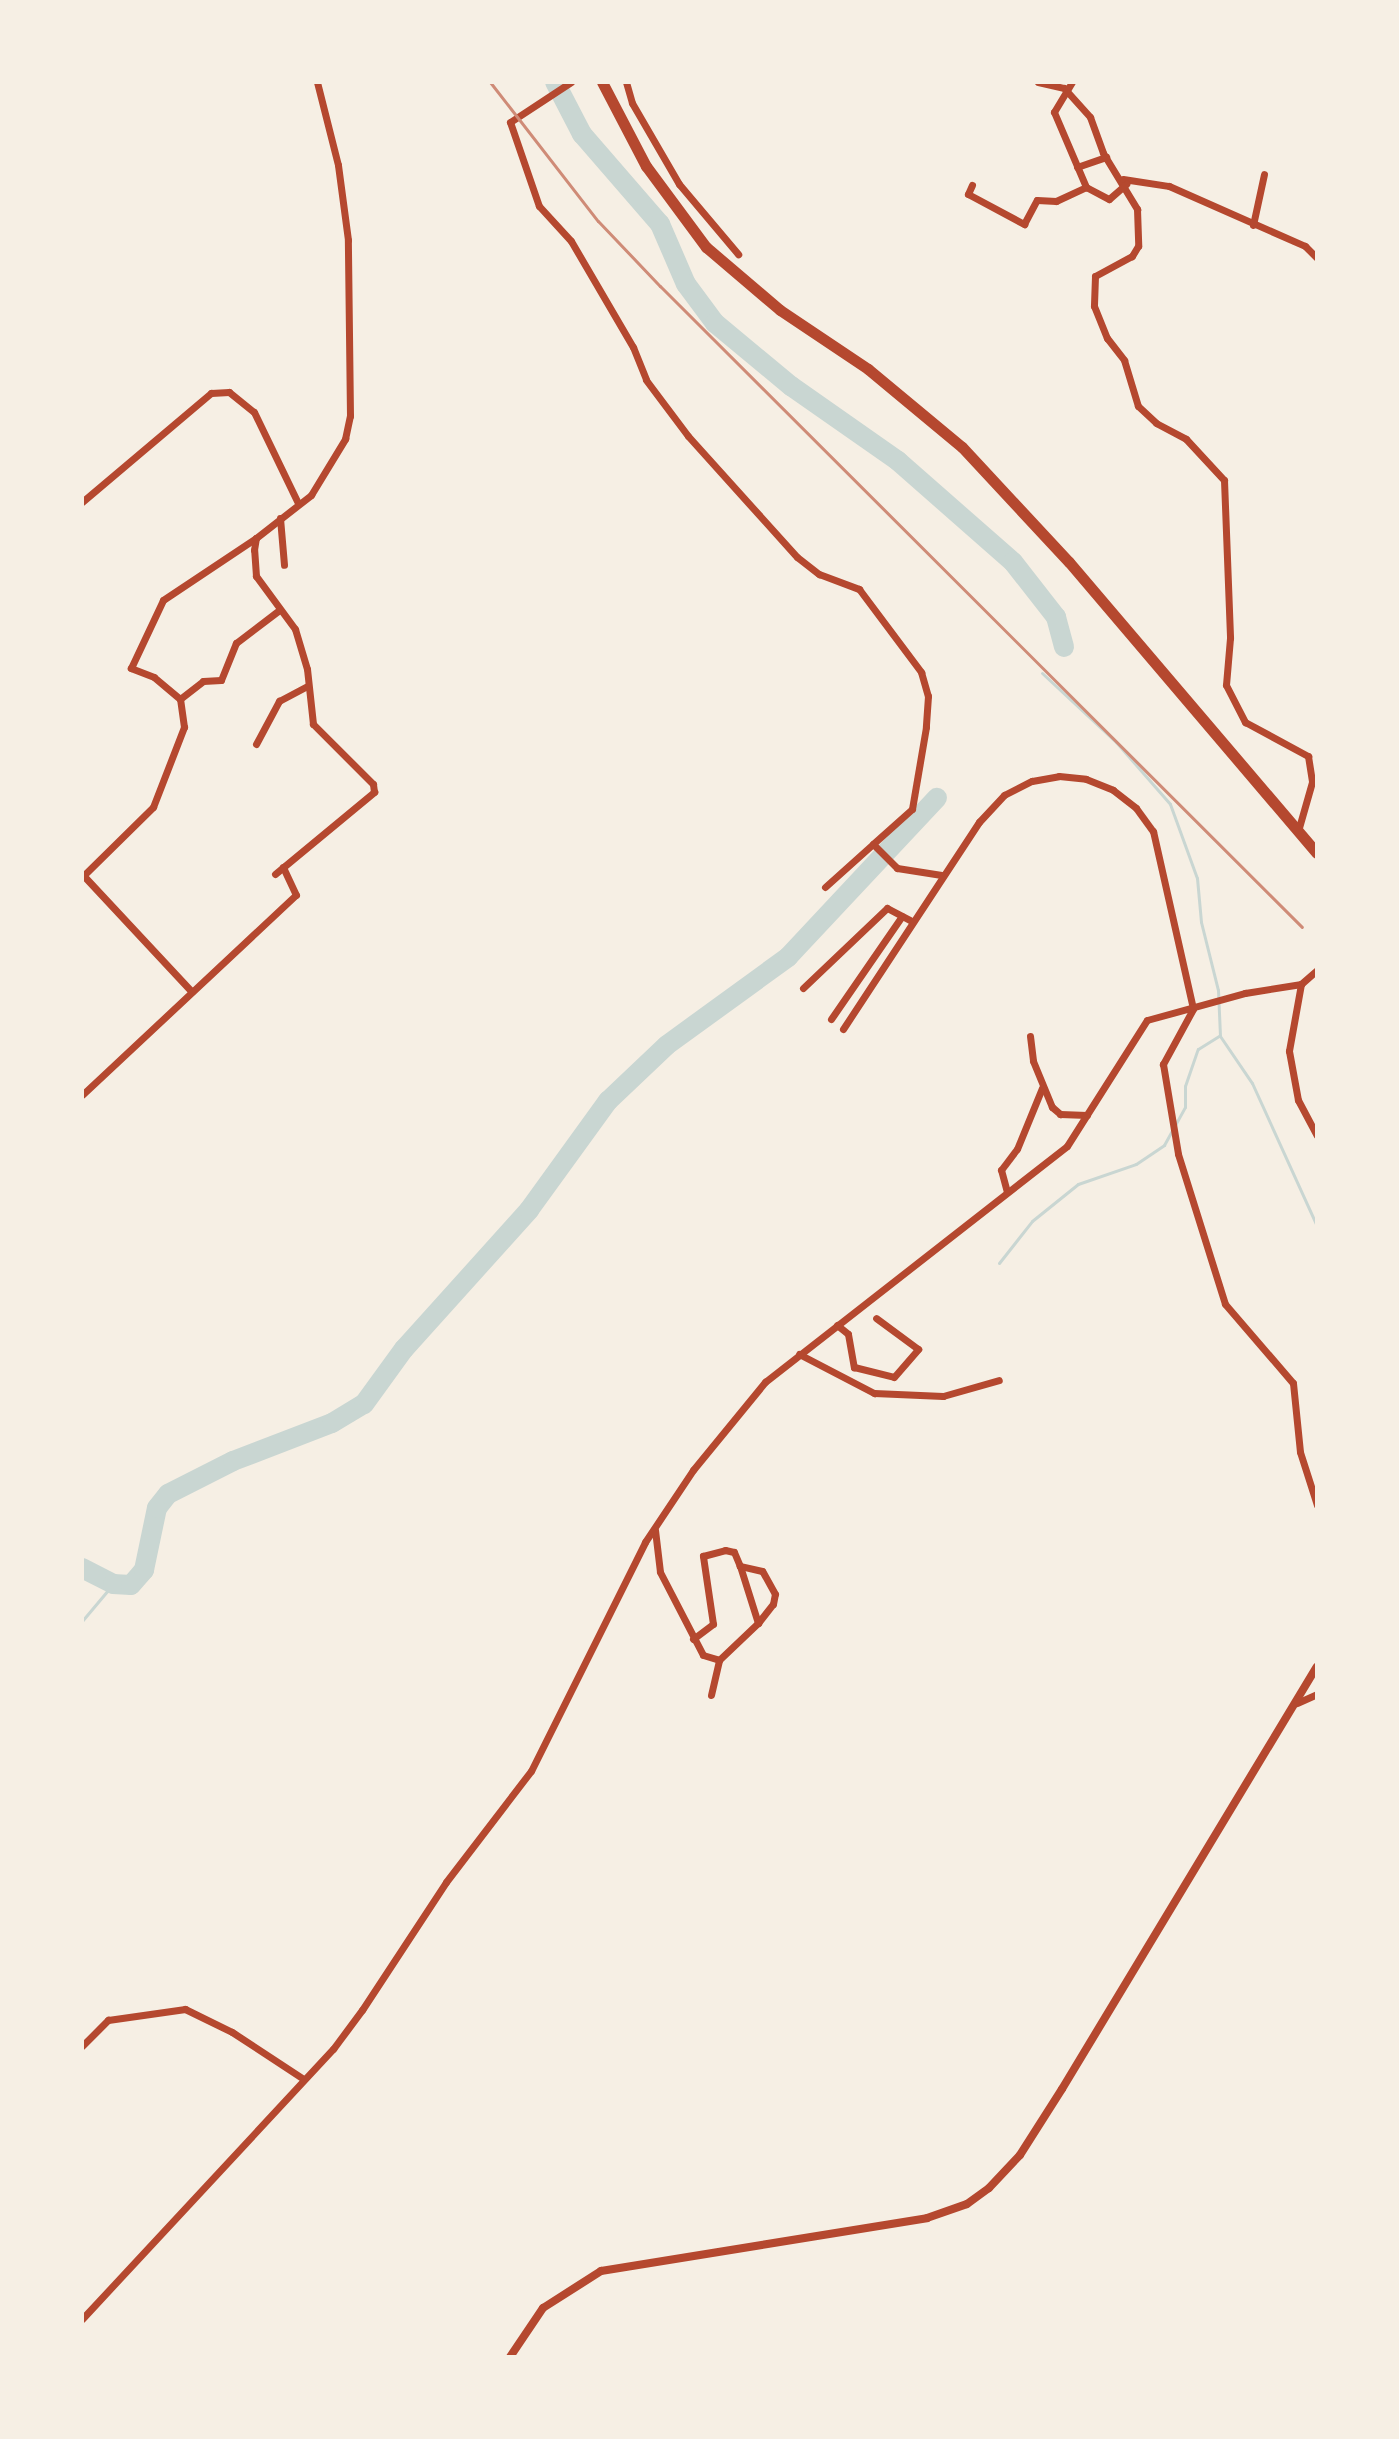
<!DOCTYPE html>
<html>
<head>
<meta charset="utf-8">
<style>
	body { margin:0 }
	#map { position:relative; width:1399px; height:2439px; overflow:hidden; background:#f6efe4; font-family:"IBM Plex Sans",sans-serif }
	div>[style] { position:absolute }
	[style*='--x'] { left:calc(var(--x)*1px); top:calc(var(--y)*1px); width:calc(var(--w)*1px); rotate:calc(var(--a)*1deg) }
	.stream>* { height:3px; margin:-1.5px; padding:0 1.5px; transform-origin:1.5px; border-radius:1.5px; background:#c9d6d2 }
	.river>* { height:20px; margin:-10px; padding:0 10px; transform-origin:10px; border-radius:10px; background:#c9d6d2 }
	.minor>* { height:7px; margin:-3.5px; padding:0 3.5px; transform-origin:3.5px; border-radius:3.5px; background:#b5482f }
	.tertiary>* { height:8px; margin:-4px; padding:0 4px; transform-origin:4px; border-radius:4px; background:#b5482f }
	.trunk>* { height:11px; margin:-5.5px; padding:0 5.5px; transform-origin:5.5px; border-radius:5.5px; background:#b5482f }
	.rail>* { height:3px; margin:-1.5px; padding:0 1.5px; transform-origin:1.5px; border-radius:1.5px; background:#cf8b77 }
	span { translate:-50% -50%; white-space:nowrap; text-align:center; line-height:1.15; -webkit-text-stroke:8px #f6efe4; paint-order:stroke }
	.frame { position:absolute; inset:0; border:84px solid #f6efe4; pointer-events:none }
</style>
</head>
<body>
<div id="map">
	<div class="stream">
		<div style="--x:1042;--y:673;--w:101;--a:43"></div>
		<div style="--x:1116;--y:742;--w:82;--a:48.9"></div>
		<div style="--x:1170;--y:804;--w:79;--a:70"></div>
		<div style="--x:1197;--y:878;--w:44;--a:84.8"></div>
		<div style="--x:1201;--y:922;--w:70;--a:76"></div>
		<div style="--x:1218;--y:990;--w:46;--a:87.5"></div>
		<div style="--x:1220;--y:1036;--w:57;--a:55.8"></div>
		<div style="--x:1252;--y:1083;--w:157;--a:65.6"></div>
		<div style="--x:999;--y:1263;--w:53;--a:-51.8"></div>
		<div style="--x:1032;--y:1221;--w:59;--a:-38.8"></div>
		<div style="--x:1078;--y:1184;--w:61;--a:-19"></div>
		<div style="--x:1136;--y:1164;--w:34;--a:-34"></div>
		<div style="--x:1164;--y:1145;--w:43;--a:-61.1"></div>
		<div style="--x:1185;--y:1107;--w:21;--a:-90"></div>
		<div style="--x:1185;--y:1086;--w:39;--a:-71"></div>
		<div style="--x:1198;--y:1049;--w:25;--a:-32"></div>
		<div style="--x:82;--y:1621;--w:48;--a:-50"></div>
	</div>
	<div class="river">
		<div style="--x:555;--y:82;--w:59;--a:62.6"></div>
		<div style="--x:582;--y:134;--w:119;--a:49.1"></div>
		<div style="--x:660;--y:224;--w:65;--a:66.6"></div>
		<div style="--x:686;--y:284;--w:49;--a:53.4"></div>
		<div style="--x:715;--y:323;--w:99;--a:39.7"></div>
		<div style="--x:791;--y:386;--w:131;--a:35"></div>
		<div style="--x:898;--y:461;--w:153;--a:41.3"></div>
		<div style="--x:1013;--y:562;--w:70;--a:52"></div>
		<div style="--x:1056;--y:617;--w:31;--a:75"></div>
		<div style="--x:82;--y:1568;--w:35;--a:27"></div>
		<div style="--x:113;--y:1584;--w:18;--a:3"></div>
		<div style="--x:131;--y:1585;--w:20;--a:-49"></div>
		<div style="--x:144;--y:1570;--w:63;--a:-78.2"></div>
		<div style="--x:157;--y:1508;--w:18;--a:-52"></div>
		<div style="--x:168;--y:1494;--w:73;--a:-26.9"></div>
		<div style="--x:233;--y:1461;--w:106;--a:-21"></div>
		<div style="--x:332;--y:1423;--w:37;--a:-31"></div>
		<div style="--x:364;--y:1404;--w:68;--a:-54"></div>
		<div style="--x:404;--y:1349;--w:187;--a:-48"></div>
		<div style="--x:529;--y:1210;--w:135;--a:-54.1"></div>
		<div style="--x:608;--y:1101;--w:81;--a:-43.5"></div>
		<div style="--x:667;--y:1045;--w:150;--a:-36"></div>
		<div style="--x:788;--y:957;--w:218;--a:-46.9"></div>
	</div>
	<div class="minor">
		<div style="--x:571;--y:82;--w:73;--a:146.7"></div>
		<div style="--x:510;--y:122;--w:89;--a:71"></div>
		<div style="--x:539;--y:206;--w:47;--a:47.6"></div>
		<div style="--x:571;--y:241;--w:123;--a:59.7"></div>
		<div style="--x:633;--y:347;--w:35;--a:68"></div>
		<div style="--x:646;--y:380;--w:70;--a:53.1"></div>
		<div style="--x:688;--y:436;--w:163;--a:48"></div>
		<div style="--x:797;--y:557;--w:28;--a:38"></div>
		<div style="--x:819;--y:574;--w:43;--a:20.6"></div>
		<div style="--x:859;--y:589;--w:104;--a:53.2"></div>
		<div style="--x:921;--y:672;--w:25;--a:74"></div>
		<div style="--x:928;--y:696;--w:31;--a:94"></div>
		<div style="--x:926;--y:727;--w:83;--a:99.7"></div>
		<div style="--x:912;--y:809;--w:52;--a:138.1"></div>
		<div style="--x:626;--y:82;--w:22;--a:74"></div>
		<div style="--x:632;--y:103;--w:94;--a:59.9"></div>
		<div style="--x:679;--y:184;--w:92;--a:49.9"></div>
		<div style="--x:1038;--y:82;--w:27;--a:13"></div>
		<div style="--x:1064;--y:88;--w:39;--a:48"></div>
		<div style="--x:1090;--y:117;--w:38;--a:70"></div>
		<div style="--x:1103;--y:153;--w:66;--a:58.7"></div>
		<div style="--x:1137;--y:209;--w:37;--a:88"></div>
		<div style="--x:1138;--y:246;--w:12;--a:121"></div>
		<div style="--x:1132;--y:256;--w:42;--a:151.6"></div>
		<div style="--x:1095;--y:276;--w:30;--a:92"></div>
		<div style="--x:1094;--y:306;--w:35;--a:68"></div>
		<div style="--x:1107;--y:338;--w:28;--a:52"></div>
		<div style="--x:1124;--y:360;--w:48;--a:73.1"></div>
		<div style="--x:1138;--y:406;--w:25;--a:43"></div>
		<div style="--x:1156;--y:423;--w:34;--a:28"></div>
		<div style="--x:1186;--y:439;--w:56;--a:47.2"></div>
		<div style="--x:1224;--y:480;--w:158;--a:87.8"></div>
		<div style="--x:1230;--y:638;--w:47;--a:94.9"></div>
		<div style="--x:1226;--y:685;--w:42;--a:62.8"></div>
		<div style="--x:1245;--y:722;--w:72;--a:28.4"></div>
		<div style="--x:1308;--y:756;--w:26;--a:81"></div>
		<div style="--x:1312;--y:782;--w:51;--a:105.9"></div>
		<div style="--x:1072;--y:82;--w:35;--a:121"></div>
		<div style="--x:1054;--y:112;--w:82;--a:66.9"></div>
		<div style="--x:1077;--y:167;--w:31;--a:-19"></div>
		<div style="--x:1123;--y:179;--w:47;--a:8.7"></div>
		<div style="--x:1169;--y:186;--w:149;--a:23.8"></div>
		<div style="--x:1305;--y:246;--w:17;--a:45"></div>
		<div style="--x:972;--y:185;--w:10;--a:114"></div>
		<div style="--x:968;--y:194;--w:64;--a:28.2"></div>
		<div style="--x:1024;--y:224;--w:27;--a:-62"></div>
		<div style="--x:1037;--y:200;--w:19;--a:3"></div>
		<div style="--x:1056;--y:201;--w:33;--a:-25"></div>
		<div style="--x:1086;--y:187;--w:26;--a:28"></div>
		<div style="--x:1109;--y:199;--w:23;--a:-41"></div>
		<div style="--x:1253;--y:225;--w:52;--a:-77.8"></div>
		<div style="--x:82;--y:502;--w:169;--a:-40.2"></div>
		<div style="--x:211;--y:393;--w:18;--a:-3"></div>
		<div style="--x:229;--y:392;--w:32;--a:39"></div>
		<div style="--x:254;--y:412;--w:101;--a:64.2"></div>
		<div style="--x:280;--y:518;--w:47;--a:85.1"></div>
		<div style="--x:180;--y:699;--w:34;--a:-140"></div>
		<div style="--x:154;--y:677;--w:25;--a:-159"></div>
		<div style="--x:131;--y:668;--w:75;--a:-64.8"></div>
		<div style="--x:163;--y:600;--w:112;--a:-33.7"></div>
		<div style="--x:256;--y:744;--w:49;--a:-61.9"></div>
		<div style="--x:279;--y:701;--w:32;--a:-28"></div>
		<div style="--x:82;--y:874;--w:161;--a:47"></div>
		<div style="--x:275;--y:874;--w:129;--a:-39.6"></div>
		<div style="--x:374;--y:792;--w:8;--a:-97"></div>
		<div style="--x:373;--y:784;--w:85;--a:-135"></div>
		<div style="--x:313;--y:724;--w:55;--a:-96.2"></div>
		<div style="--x:307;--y:669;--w:42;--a:-106.7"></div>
		<div style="--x:295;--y:629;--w:66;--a:-126.3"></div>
		<div style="--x:256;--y:576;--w:26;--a:-94"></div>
		<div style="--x:254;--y:550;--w:12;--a:-81"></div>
		<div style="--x:256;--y:538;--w:70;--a:-38"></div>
		<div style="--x:311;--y:495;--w:66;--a:-58.7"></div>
		<div style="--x:345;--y:439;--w:24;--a:-78"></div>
		<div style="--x:350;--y:416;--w:176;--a:-90.7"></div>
		<div style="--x:348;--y:240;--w:76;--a:-97.6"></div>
		<div style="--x:338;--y:165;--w:86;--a:-104.2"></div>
		<div style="--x:84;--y:875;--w:97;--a:-44.6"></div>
		<div style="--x:153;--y:807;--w:86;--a:-68.8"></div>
		<div style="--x:184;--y:727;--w:28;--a:-98"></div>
		<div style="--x:180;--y:699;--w:29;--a:-38"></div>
		<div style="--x:203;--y:681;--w:18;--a:-3"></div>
		<div style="--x:221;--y:680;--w:40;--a:-68"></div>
		<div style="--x:236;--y:643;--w:53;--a:-37.3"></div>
		<div style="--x:825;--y:887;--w:64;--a:-41.9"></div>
		<div style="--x:873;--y:844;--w:34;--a:45"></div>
		<div style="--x:897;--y:868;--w:45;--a:9"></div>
		<div style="--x:1301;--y:984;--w:68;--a:100.2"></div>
		<div style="--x:1289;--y:1051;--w:50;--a:79.6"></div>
		<div style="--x:1298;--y:1100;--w:40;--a:62"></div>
		<div style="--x:803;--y:988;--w:116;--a:-43.6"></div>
		<div style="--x:887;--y:908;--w:26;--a:28"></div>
		<div style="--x:1193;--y:1009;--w:63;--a:118.6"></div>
		<div style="--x:1163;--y:1064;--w:91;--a:80.5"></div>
		<div style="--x:1178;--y:1154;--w:157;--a:72.6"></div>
		<div style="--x:1225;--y:1304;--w:104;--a:49.3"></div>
		<div style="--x:1293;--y:1383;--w:69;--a:84.2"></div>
		<div style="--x:1300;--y:1452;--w:56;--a:72.2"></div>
		<div style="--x:831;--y:1019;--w:125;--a:-55.4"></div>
		<div style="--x:843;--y:1029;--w:248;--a:-56.7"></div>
		<div style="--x:979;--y:822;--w:37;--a:-47"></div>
		<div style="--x:1004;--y:795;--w:31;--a:-27"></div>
		<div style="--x:1032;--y:781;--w:27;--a:-10"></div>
		<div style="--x:1059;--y:776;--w:27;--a:6"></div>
		<div style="--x:1086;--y:779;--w:29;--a:22"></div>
		<div style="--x:1113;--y:790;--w:29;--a:38"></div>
		<div style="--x:1136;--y:808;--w:29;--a:54"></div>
		<div style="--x:1153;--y:831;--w:182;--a:77.3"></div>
		<div style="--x:1030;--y:1036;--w:25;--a:83"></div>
		<div style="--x:1033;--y:1061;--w:50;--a:67.6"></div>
		<div style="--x:1052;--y:1107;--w:11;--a:41"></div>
		<div style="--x:1060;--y:1114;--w:27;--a:2"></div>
		<div style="--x:82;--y:1095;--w:293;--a:-43.1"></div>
		<div style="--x:296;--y:895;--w:31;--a:-115"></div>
		<div style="--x:1007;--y:1192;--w:23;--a:-105"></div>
		<div style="--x:1001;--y:1170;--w:26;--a:-53"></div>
		<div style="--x:1017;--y:1149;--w:66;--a:-67.7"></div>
		<div style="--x:837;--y:1325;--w:14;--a:39"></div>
		<div style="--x:848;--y:1334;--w:34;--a:80"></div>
		<div style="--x:854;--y:1367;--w:41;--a:14"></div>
		<div style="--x:894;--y:1377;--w:37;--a:-49"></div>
		<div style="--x:918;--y:1349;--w:52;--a:-143.6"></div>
		<div style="--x:799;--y:1354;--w:85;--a:27.5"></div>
		<div style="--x:874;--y:1393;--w:69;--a:2.5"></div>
		<div style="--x:943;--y:1396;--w:58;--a:-15.9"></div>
		<div style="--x:655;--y:1530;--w:42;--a:83.2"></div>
		<div style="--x:660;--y:1572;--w:93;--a:62.6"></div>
		<div style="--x:703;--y:1655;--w:17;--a:17"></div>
		<div style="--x:719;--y:1660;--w:54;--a:-43.5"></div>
		<div style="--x:758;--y:1623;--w:24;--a:-52"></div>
		<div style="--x:773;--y:1604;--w:10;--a:-79"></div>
		<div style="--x:775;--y:1594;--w:26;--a:-119"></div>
		<div style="--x:762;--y:1571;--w:23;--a:-167"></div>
		<div style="--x:740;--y:1566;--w:60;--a:72.5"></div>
		<div style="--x:693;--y:1639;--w:25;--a:-37"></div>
		<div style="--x:713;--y:1624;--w:69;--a:-98.4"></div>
		<div style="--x:703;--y:1556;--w:23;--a:-15"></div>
		<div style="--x:725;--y:1550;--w:9;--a:13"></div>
		<div style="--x:734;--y:1552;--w:15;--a:67"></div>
		<div style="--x:711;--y:1695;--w:36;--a:-77"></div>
		<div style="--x:1297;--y:1703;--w:22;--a:-24"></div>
		<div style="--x:82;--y:2046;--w:37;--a:-45"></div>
		<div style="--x:108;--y:2020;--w:78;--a:-8.1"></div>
		<div style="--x:185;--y:2009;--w:52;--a:26.1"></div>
		<div style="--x:232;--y:2032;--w:84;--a:33.3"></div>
		<div style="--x:82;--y:2319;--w:369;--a:-47.1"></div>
		<div style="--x:333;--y:2049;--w:49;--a:-53.4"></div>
		<div style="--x:362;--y:2010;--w:153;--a:-56.7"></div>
		<div style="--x:446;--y:1882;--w:140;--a:-52.6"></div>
		<div style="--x:531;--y:1771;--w:256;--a:-63.5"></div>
		<div style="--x:645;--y:1542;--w:87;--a:-56.3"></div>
		<div style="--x:693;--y:1470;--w:114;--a:-50.7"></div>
		<div style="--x:765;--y:1382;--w:383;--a:-38"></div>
		<div style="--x:1067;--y:1146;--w:149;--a:-57.6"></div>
		<div style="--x:1147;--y:1020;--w:102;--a:-15.4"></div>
		<div style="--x:1245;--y:993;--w:57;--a:-9.1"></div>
		<div style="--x:1301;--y:984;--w:21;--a:-41"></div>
	</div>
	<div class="tertiary">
		<div style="--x:510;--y:2357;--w:59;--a:-56"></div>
		<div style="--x:543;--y:2308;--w:69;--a:-32.5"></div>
		<div style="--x:601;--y:2271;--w:330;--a:-9.2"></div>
		<div style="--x:927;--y:2218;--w:42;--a:-19.3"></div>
		<div style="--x:967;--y:2204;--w:27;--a:-36"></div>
		<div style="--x:989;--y:2188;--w:45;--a:-46.8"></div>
		<div style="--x:1020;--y:2155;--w:78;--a:-57.5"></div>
		<div style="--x:1062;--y:2089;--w:493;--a:-58.9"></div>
	</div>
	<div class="trunk">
		<div style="--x:602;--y:82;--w:95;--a:62.4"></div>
		<div style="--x:646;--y:166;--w:101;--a:53.5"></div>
		<div style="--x:706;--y:247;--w:97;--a:40.4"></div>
		<div style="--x:780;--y:310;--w:106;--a:33.8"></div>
		<div style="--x:868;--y:369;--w:122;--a:39.7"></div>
		<div style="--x:962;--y:447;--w:157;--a:47.1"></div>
		<div style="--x:1069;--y:562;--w:382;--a:49.6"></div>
	</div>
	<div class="rail">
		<div style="--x:490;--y:82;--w:176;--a:52.2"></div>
		<div style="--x:598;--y:221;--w:90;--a:46.4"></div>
		<div style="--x:660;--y:286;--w:907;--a:44.96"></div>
	</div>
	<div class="frame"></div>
</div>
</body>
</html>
